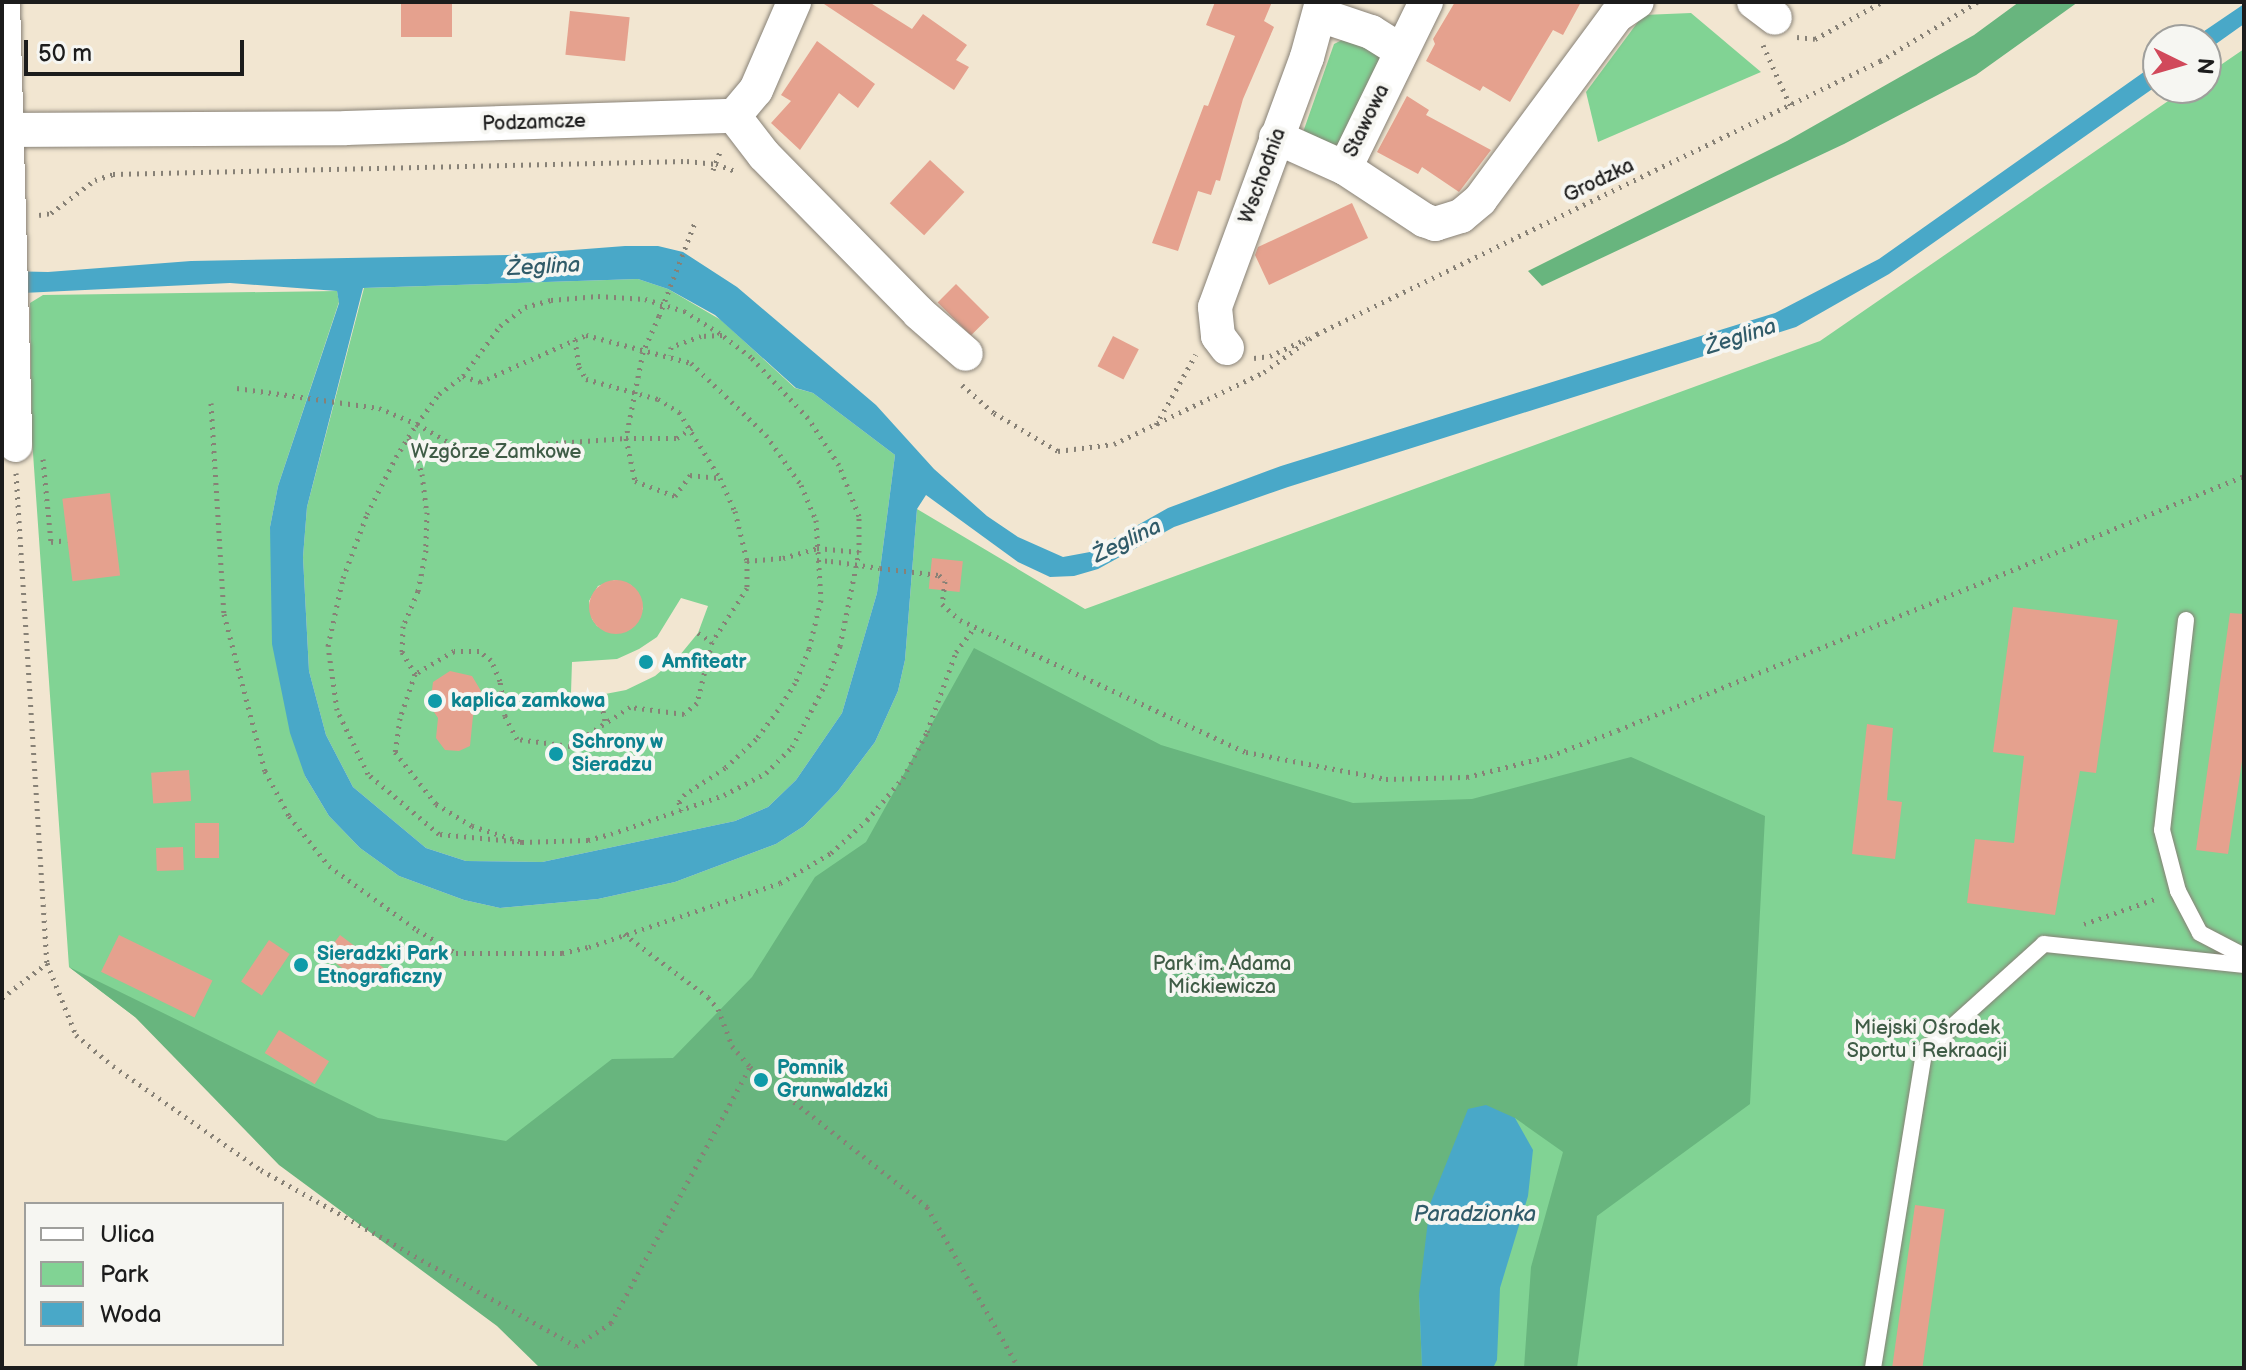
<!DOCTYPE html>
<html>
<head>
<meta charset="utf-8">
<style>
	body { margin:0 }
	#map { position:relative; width:2246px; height:1370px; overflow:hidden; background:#f2e6d1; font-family:"Balsamiq Sans",sans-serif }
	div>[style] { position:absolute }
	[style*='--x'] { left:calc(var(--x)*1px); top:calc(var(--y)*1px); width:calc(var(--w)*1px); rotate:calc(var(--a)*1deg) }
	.green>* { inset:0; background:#81d394 }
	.forest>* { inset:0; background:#68b57e }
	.water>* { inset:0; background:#49a8c8 }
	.building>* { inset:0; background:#e5a18e; transform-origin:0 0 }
	.round { border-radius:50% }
	.path>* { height:5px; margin-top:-2.5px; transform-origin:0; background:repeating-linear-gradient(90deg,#878176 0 2px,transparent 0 8px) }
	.roads { filter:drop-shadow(0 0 2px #878176) drop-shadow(0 0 2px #878176) }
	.service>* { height:16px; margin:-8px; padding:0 8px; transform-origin:8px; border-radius:8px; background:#fff }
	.minor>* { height:34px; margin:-17px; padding:0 17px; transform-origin:17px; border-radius:17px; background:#fff }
	.path-bridge>* { height:5px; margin-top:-2.5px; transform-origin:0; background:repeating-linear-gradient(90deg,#878176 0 2px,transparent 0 8px) }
	.dots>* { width:22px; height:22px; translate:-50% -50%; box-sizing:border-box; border:4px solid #f6f6f2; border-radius:50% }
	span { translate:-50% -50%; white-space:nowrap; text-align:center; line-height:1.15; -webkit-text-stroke:8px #f6f6f2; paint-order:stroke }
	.street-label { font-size:20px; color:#1c1c1c }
	.park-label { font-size:20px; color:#3f5c46 }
	.culture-label { font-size:20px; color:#0d838f; font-weight:700 }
	.left { translate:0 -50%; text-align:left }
	.water-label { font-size:22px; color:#305b69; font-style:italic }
	.frame { position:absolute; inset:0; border:4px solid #1c1c1c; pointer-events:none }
	.legend { position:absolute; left:24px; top:1202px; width:260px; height:144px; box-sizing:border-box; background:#f6f6f2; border:2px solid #9f9f9c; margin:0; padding:10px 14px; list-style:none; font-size:24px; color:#1c1c1c }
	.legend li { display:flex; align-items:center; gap:16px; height:40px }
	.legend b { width:40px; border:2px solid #9f9f9c }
	.north { position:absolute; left:2142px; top:24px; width:80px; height:80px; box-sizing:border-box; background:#f6f6f2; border:2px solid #9f9f9c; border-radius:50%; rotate:95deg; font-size:22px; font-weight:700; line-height:32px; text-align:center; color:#1c1c1c }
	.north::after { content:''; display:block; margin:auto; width:28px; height:36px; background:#d1495b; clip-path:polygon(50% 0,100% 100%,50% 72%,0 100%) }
	.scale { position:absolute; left:24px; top:40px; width:220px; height:36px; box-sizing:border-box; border:4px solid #1c1c1c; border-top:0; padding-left:10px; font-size:24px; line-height:28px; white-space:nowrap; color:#1c1c1c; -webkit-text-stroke:6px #f6f6f2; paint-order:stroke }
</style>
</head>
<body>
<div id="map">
	<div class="green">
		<div style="clip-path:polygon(1691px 13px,1761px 72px,1598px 142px,1586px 92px,1643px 15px)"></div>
		<div style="clip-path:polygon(1344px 39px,1354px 40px,1382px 56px,1342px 149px,1302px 135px,1334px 44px)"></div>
		<div style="clip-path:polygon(2244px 49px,2244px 1368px,677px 1368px,135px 1017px,69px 967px,32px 439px,30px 303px,43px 295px,337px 291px,339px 302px,278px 486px,270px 527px,305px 776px,329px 816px,360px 848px,399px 876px,464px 900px,500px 908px,598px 899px,675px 882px,776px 844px,804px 826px,838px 791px,875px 742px,898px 691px,905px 660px,917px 509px,1085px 609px,1820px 341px,2187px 88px,2206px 88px,2206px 75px)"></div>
		<div style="clip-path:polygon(evenodd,638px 279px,668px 289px,721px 320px,795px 388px,813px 393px,895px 455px,877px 593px,842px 713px,796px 780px,768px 807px,735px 821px,542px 862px,466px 861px,426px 848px,353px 787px,326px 735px,309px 671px,303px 557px,307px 507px,364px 288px,638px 279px,615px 580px,631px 585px,643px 608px,636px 624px,629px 630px,612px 633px,597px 626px,592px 619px,589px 601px,598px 586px,615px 580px,638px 279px,681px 598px,708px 606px,698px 633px,680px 655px,655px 676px,626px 690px,600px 695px,571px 693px,572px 662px,617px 659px,639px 649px,657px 637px,681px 598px)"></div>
	</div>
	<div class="forest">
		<div style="clip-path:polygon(2019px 2px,2078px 2px,1976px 75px,1844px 144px,1542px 286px,1528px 271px,1787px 141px,1974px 35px)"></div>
		<div style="clip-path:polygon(974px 648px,1161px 745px,1353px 803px,1472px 799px,1631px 757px,1765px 816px,1750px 1104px,1597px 1216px,1577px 1368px,1524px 1368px,1531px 1267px,1563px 1152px,1515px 1118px,1419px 1295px,1422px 1368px,540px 1368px,497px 1326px,279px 1165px,135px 1017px,69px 967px,378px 1118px,506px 1141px,612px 1059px,673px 1058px,752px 977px,815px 877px,866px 842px)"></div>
	</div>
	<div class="water">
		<div style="clip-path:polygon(2244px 4px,2244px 24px,2206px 51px,2206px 40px,2191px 40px)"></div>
		<div style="clip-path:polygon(evenodd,2158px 62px,2158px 85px,1889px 274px,1796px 327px,1288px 487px,1174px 527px,1098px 569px,1074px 576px,1050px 577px,1018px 562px,926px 495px,917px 509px,905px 660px,898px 691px,875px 742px,838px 791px,804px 826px,776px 844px,675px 882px,598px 899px,500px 908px,464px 900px,399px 876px,360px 848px,329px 816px,305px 776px,290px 733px,272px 644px,270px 527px,278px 486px,339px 303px,337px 291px,230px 283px,2px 294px,2px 271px,48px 272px,191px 261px,508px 255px,625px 246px,658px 246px,683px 252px,737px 287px,876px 405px,934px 469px,987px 516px,1018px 537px,1063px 557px,1090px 552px,1168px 508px,1281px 466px,1775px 313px,1879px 259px,2158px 62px,638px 279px,668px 289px,715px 315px,796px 388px,813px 393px,895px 455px,877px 593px,842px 713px,796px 780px,768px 807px,735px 821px,542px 862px,466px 861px,426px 848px,353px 787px,326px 735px,309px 671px,303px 557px,307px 507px,363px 288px,638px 279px)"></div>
		<div style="clip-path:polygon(1486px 1105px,1515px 1118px,1533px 1150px,1528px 1196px,1500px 1288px,1497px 1360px,1493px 1368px,1422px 1368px,1419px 1295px,1430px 1204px,1468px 1109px)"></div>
	</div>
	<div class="building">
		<div style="left:401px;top:2px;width:51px;height:35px"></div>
		<div style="clip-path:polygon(821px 2px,869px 2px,912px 29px,923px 14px,967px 45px,956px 60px,969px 67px,954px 90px)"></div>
		<div style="clip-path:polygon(1215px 2px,1272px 2px,1264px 21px,1274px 27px,1243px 99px,1220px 181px,1216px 180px,1211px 195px,1198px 191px,1178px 251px,1152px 243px,1204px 105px,1208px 106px,1235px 36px,1206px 25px)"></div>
		<div style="clip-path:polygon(1455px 2px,1581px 2px,1563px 35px,1553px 30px,1510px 102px,1483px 86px,1480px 91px,1426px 61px,1435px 44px,1433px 39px)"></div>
		<div style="left:570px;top:11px;width:60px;height:44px;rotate:6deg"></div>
		<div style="clip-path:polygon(817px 41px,875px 84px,858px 108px,839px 93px,800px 150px,771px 123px,791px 101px,781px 95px)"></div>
		<div style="clip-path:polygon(1407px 96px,1429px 110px,1426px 115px,1491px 150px,1459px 192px,1422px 167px,1418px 174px,1377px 152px)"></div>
		<div style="left:930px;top:160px;width:47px;height:59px;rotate:43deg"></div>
		<div style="clip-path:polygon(1352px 203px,1368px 238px,1269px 285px,1255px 255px,1258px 247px)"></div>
		<div style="left:956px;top:284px;width:47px;height:26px;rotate:45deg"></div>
		<div style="left:1113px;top:336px;width:29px;height:34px;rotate:27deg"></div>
		<div style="left:110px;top:493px;width:83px;height:48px;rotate:83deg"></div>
		<div style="left:932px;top:558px;width:31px;height:31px;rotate:6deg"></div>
		<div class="round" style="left:589px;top:580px;width:54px;height:54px"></div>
		<div style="clip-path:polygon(2013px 607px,2118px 620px,2096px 773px,2080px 771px,2055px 915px,1967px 903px,1975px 839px,2014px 843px,2024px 756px,1993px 752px)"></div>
		<div style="clip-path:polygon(2230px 613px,2244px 614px,2244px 748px,2228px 854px,2196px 850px)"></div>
		<div style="clip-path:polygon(450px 671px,472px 676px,481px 691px,481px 700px,473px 716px,470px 746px,459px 751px,445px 750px,436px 738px,438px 718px,430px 706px,433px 682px)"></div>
		<div style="clip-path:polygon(1867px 724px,1893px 728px,1887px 800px,1902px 802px,1895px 859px,1852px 854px)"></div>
		<div style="left:189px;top:770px;width:31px;height:38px;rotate:86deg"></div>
		<div style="left:195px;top:823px;width:24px;height:35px"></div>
		<div style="left:183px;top:847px;width:23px;height:27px;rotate:88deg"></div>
		<div style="left:119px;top:935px;width:104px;height:41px;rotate:26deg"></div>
		<div style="left:340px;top:935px;width:55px;height:25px;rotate:37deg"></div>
		<div style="left:269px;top:940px;width:25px;height:50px;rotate:34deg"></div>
		<div style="left:279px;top:1030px;width:59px;height:27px;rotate:32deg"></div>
		<div style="left:1915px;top:1205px;width:30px;height:164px;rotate:8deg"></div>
	</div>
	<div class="path">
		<div style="--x:1797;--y:37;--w:18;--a:6"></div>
		<div style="--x:1815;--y:39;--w:77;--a:-28.9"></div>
		<div style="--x:1763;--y:45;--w:66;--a:65.8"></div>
		<div style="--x:713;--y:170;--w:22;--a:-69"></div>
		<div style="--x:39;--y:215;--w:12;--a:-9"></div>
		<div style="--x:51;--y:213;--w:55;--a:-36.9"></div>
		<div style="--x:95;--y:180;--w:19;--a:-18"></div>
		<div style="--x:113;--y:174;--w:574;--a:-1.3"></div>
		<div style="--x:687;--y:161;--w:29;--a:6"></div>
		<div style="--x:716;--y:164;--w:23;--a:20"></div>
		<div style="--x:659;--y:316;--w:39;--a:114"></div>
		<div style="--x:643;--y:352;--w:88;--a:101.2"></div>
		<div style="--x:626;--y:438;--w:51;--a:0"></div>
		<div style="--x:677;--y:438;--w:18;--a:-34"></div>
		<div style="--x:1317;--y:334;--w:626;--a:-25.87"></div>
		<div style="--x:1880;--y:61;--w:114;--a:-31.3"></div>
		<div style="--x:575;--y:339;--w:28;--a:82"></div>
		<div style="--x:579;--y:367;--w:14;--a:60"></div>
		<div style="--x:586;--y:379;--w:75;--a:15.5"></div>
		<div style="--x:658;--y:399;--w:25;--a:32"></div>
		<div style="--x:679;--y:412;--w:78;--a:58.2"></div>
		<div style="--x:1254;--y:358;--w:16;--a:-7"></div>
		<div style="--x:1270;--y:356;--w:42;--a:-25.3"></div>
		<div style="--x:463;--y:376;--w:62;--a:-53.5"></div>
		<div style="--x:500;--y:326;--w:31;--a:-37"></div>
		<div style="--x:525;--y:307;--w:27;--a:-15"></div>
		<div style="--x:551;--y:300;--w:47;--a:-4.9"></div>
		<div style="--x:598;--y:296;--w:47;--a:3.7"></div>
		<div style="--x:645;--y:299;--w:41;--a:17.1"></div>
		<div style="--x:684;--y:311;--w:44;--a:31.9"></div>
		<div style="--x:962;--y:385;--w:43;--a:41.2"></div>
		<div style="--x:994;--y:413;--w:74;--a:30.7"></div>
		<div style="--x:1058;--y:451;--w:56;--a:-7.1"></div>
		<div style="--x:1114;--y:444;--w:166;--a:-25.6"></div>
		<div style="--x:1264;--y:372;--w:67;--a:-35.8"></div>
		<div style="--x:237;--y:388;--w:143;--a:8"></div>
		<div style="--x:379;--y:408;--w:41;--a:22.8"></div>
		<div style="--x:417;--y:424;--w:42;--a:30.3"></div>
		<div style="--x:453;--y:445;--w:63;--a:0.9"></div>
		<div style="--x:516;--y:446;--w:110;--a:-4.2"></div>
		<div style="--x:626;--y:438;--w:44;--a:78.2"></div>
		<div style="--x:635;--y:481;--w:43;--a:20.6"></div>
		<div style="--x:675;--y:496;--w:26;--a:-54"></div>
		<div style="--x:690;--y:475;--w:30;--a:6"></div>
		<div style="--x:720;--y:478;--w:36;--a:66"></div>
		<div style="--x:735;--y:511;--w:51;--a:76.5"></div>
		<div style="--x:747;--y:561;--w:27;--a:90"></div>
		<div style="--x:747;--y:588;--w:64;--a:122.9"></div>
		<div style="--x:712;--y:642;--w:63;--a:103.8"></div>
		<div style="--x:697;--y:703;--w:17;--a:140"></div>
		<div style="--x:684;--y:714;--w:54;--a:-172.6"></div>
		<div style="--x:630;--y:707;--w:72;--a:147"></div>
		<div style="--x:570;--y:746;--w:53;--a:-172.5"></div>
		<div style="--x:517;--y:739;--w:26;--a:-118"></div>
		<div style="--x:505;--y:716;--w:35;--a:-98"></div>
		<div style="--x:500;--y:681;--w:23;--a:-113"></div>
		<div style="--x:491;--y:660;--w:15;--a:-143"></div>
		<div style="--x:479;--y:651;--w:25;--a:180"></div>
		<div style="--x:454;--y:651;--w:45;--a:149.5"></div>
		<div style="--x:415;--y:674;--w:46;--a:108.8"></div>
		<div style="--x:400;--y:718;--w:34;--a:98"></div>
		<div style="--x:395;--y:752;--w:66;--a:51.7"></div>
		<div style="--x:436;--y:804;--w:42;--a:31.4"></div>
		<div style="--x:472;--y:826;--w:52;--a:17.7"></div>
		<div style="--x:522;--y:842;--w:83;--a:-174.5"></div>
		<div style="--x:439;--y:834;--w:93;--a:-139.8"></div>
		<div style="--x:368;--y:774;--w:71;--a:-115.8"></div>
		<div style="--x:337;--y:710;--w:65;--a:-98"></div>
		<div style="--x:328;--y:646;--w:70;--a:-77.6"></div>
		<div style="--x:343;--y:578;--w:68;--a:-69.4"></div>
		<div style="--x:367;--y:514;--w:64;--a:-63"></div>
		<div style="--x:396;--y:457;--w:39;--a:-58"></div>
		<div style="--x:417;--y:424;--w:37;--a:-54"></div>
		<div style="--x:439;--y:394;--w:30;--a:-37"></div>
		<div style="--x:463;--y:376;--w:18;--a:19"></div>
		<div style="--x:480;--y:382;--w:116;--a:-23.9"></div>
		<div style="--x:586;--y:335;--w:109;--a:14.9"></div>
		<div style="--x:691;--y:363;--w:104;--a:43.8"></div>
		<div style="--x:766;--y:435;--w:61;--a:55"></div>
		<div style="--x:801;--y:485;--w:38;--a:67"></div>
		<div style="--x:816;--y:520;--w:80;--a:86.4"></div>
		<div style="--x:821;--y:600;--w:50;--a:103.8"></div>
		<div style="--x:809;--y:649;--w:37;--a:112"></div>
		<div style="--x:795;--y:683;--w:32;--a:122"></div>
		<div style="--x:778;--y:710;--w:36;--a:127"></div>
		<div style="--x:756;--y:739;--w:42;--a:136.9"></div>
		<div style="--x:725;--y:768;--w:48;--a:147"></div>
		<div style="--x:685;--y:794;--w:10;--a:127"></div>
		<div style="--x:679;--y:802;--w:9;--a:77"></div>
		<div style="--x:211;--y:403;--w:211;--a:86.5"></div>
		<div style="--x:224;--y:614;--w:162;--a:75.4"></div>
		<div style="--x:265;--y:771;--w:51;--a:61.9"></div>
		<div style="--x:289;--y:816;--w:64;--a:51.3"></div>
		<div style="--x:329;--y:866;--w:109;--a:36"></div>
		<div style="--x:417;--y:930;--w:45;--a:30.5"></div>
		<div style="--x:456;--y:953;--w:106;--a:0"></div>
		<div style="--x:562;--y:953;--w:28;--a:-13"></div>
		<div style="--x:589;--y:947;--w:201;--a:-18.5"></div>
		<div style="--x:780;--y:883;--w:59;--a:-30.5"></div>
		<div style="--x:831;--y:853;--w:49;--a:-42.5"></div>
		<div style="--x:867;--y:820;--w:55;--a:-49.4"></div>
		<div style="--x:903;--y:778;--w:52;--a:-62.4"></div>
		<div style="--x:927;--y:732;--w:85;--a:-70.1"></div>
		<div style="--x:956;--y:652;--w:31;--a:-53"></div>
		<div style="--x:1156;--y:425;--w:81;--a:-60.6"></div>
		<div style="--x:409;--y:438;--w:38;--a:70"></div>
		<div style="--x:422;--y:474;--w:38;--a:83"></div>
		<div style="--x:427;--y:512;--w:38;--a:92"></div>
		<div style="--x:426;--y:550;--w:42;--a:101"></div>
		<div style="--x:418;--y:591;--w:38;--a:113"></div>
		<div style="--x:403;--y:626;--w:26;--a:92"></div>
		<div style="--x:402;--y:652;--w:26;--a:59"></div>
		<div style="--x:43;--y:459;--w:83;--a:84.5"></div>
		<div style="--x:51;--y:542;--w:16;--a:-7"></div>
		<div style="--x:16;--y:473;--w:491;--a:86.4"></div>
		<div style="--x:47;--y:963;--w:78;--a:68.1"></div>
		<div style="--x:76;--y:1035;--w:48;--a:40"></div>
		<div style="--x:113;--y:1066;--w:181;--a:35.1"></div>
		<div style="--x:261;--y:1170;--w:361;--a:29.2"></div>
		<div style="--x:576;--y:1346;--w:42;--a:-33.3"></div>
		<div style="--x:611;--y:1323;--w:291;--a:-61.5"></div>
		<div style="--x:750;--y:1067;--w:226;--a:38.3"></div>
		<div style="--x:927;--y:1207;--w:185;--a:60.3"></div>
		<div style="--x:817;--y:560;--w:14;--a:4"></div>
		<div style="--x:747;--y:561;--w:36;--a:-5"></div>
		<div style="--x:783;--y:558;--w:35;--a:-16"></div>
		<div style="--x:817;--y:548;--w:42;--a:5.4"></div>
		<div style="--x:880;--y:568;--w:59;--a:6.8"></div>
		<div style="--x:939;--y:575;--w:8;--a:45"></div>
		<div style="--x:945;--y:581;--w:23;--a:97"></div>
		<div style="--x:942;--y:604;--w:24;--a:42"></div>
		<div style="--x:960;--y:620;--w:315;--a:24.8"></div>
		<div style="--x:1246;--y:752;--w:143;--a:10.9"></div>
		<div style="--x:1386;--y:779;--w:81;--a:-1.4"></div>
		<div style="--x:1467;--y:777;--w:86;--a:-14.2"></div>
		<div style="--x:1550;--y:756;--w:73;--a:-20.9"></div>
		<div style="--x:1618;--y:730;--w:676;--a:-22.08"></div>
		<div style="--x:698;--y:633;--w:17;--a:33"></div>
		<div style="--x:600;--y:695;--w:26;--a:79"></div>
		<div style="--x:522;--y:842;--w:66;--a:-1.7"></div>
		<div style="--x:588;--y:840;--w:24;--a:-15"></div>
		<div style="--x:611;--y:834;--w:120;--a:-19"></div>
		<div style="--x:724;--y:795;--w:47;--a:-27.6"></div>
		<div style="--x:766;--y:773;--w:37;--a:-45"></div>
		<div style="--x:792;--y:747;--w:70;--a:-62"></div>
		<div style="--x:825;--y:685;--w:42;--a:-69"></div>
		<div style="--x:840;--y:646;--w:96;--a:-78.6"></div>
		<div style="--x:859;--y:552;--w:36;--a:-90"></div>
		<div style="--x:859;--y:516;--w:55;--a:-111.4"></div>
		<div style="--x:839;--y:465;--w:56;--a:-123.4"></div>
		<div style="--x:808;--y:418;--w:83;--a:-133.1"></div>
		<div style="--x:751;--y:357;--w:36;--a:-143"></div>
		<div style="--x:722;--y:335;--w:21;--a:177"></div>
		<div style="--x:701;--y:336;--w:32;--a:160"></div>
		<div style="--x:671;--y:347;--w:8;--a:97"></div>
		<div style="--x:2084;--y:924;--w:78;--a:-19.4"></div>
		<div style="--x:624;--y:934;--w:105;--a:36.9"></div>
		<div style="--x:708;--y:997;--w:16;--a:50"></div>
		<div style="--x:718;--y:1009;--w:40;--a:69"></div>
		<div style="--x:732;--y:1046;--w:28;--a:49"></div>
		<div style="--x:2;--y:998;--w:57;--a:-37.9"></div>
	</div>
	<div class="roads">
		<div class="service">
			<div style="--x:2186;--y:620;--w:211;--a:96.5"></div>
			<div style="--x:2162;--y:830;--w:63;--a:75.3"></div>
			<div style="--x:2178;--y:891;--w:47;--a:62.4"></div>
			<div style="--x:2200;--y:933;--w:50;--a:27.6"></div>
			<div style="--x:1873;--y:1368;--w:320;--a:-80.8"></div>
			<div style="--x:1924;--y:1052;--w:161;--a:-42"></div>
			<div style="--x:2044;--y:944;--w:201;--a:6"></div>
		</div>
		<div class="minor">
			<div style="--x:3;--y:2;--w:443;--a:88.4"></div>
			<div style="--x:1754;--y:2;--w:26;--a:37"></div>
			<div style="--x:1320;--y:15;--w:54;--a:18.4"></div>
			<div style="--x:1371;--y:32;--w:36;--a:32"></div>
			<div style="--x:734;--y:116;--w:49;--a:52.4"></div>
			<div style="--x:764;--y:155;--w:221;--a:45.5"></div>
			<div style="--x:919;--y:313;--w:62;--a:41.1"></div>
			<div style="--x:734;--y:116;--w:34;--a:-50"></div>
			<div style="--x:756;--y:90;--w:96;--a:-66.6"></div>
			<div style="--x:2;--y:130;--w:344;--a:-0.3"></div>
			<div style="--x:346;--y:128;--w:388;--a:-1.8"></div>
			<div style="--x:1276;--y:137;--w:76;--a:24.2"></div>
			<div style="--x:1345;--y:168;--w:185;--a:-64"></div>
			<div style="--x:1345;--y:168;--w:95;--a:33.4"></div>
			<div style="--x:1424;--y:220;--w:12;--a:20"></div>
			<div style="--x:1435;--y:224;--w:27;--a:-17"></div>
			<div style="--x:1461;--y:216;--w:25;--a:-40"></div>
			<div style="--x:1480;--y:200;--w:229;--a:-53.5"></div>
			<div style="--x:1616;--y:16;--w:25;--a:-34"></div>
			<div style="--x:1227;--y:348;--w:15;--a:-127"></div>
			<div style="--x:1218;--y:336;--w:29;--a:-96"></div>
			<div style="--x:1215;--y:307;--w:266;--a:-69.8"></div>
			<div style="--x:1307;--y:57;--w:57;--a:-74.7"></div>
		</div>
	</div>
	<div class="path-bridge">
		<div style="--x:659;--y:316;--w:101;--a:-69"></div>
		<div style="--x:831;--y:561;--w:49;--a:8.1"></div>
	</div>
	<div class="dots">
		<div style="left:646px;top:662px;background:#0f9aa8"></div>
		<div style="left:435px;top:701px;background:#0f9aa8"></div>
		<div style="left:556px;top:754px;background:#0f9aa8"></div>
		<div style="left:301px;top:965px;background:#0f9aa8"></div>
		<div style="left:761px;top:1080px;background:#0f9aa8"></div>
	</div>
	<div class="street-label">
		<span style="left:1367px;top:121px;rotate:-64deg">Stawowa</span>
		<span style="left:534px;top:123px;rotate:-2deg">Podzamcze</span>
		<span style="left:1263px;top:176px;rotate:-70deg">Wschodnia</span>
		<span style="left:1599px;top:181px;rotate:-26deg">Grodzka</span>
	</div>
	<div class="park-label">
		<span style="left:496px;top:452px">Wzgórze Zamkowe</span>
		<span style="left:1222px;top:976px">Park im. Adama<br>Mickiewicza</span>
		<span style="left:1927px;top:1040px">Miejski Ośrodek<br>Sportu i Rekraacji</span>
	</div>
	<div class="culture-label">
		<span class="left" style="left:662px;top:662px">Amfiteatr</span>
		<span class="left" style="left:451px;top:701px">kaplica zamkowa</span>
		<span class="left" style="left:572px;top:754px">Schrony w<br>Sieradzu</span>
		<span class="left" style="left:317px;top:966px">Sieradzki Park<br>Etnograficzny</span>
		<span class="left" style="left:777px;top:1080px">Pomnik<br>Grunwaldzki</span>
	</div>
	<div class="water-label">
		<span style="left:544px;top:267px;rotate:-3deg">Żeglina</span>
		<span style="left:1741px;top:337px;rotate:-18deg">Żeglina</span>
		<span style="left:1127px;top:541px;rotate:-26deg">Żeglina</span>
		<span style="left:1475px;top:1215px">Paradzionka</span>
	</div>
	<div class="frame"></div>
	<ul class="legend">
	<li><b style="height:10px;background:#fff"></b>Ulica</li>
	<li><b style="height:22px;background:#81d394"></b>Park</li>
	<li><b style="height:22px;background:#49a8c8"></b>Woda</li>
	</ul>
	<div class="north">N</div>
	<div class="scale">50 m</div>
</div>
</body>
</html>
